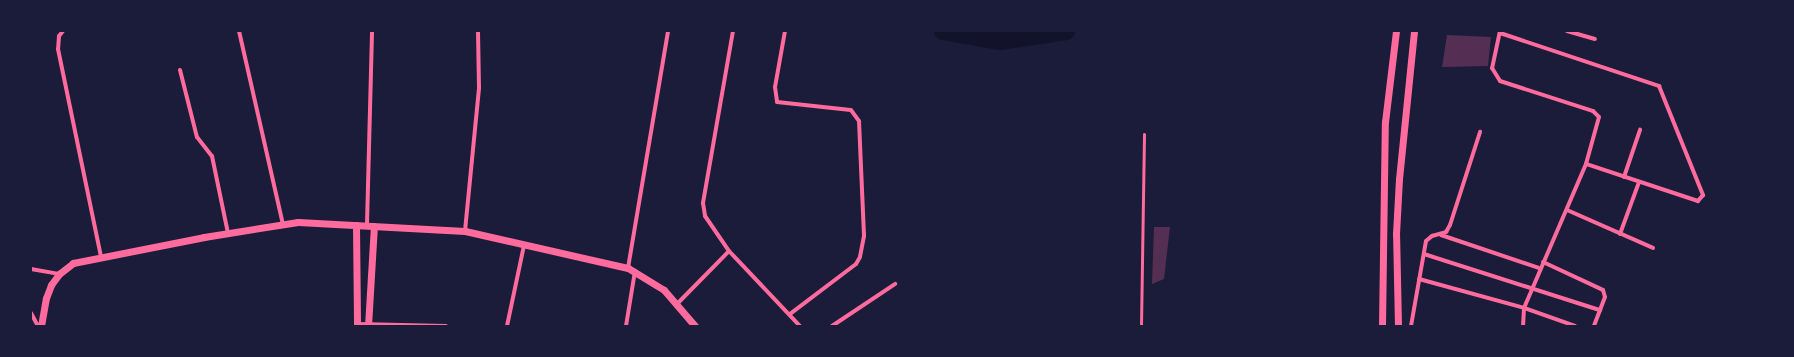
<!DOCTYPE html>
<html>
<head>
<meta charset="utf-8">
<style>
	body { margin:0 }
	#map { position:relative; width:1794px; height:357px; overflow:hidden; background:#1b1b3a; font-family:"Public Sans",sans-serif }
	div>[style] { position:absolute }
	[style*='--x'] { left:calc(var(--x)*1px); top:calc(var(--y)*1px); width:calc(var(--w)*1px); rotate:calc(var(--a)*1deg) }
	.river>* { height:18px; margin:-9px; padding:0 9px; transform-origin:9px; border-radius:9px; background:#12122b }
	.building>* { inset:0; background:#542f53 }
	.service>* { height:3px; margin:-1.5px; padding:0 1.5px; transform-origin:1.5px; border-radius:1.5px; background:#ff6b9d }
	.minor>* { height:4px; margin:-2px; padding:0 2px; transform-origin:2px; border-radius:2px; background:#ff6b9d }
	.tertiary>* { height:7px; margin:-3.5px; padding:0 3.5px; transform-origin:3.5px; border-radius:3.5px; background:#ff6b9d }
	span { translate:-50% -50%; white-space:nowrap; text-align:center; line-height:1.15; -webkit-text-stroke:3px #1b1b3a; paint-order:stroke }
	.frame { position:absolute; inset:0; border:32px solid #1b1b3a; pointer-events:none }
</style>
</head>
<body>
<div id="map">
	<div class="river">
		<div style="--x:943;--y:31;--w:58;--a:10"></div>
		<div style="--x:1000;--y:41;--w:67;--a:-8.6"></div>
	</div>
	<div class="building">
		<div style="clip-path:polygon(1447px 35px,1491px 37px,1488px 66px,1442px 67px)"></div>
		<div style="clip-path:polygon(1154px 227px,1170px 227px,1164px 279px,1152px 284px)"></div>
	</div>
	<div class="service">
		<div style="--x:1141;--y:326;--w:192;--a:-89.1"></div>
	</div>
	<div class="minor">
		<div style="--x:63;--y:31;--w:6;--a:129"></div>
		<div style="--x:59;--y:36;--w:13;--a:94"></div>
		<div style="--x:58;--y:49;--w:211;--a:78.3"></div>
		<div style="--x:239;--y:31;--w:199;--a:77.2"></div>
		<div style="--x:733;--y:31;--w:175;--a:99.9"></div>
		<div style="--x:703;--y:203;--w:13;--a:81"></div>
		<div style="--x:705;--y:216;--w:42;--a:55.6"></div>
		<div style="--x:729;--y:251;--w:103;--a:46.6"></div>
		<div style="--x:785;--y:31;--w:57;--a:100.1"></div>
		<div style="--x:775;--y:87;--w:15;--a:82"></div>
		<div style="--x:777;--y:102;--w:74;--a:6.2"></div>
		<div style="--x:851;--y:110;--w:14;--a:54"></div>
		<div style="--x:859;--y:121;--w:115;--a:87.5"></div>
		<div style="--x:864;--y:236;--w:21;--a:101"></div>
		<div style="--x:860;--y:257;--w:8;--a:120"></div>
		<div style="--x:856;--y:264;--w:83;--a:142.9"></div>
		<div style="--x:1500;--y:31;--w:38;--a:102"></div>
		<div style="--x:1492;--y:68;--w:15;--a:58"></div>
		<div style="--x:1500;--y:81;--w:98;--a:17.9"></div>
		<div style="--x:1593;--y:111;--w:8;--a:45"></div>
		<div style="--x:1599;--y:117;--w:49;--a:105.5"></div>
		<div style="--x:1586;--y:164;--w:157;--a:113.3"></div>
		<div style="--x:1524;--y:308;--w:18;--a:93"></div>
		<div style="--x:1567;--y:31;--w:29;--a:16"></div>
		<div style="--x:1500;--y:33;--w:168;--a:18.4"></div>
		<div style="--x:1659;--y:86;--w:118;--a:68"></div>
		<div style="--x:1703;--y:195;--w:8;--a:130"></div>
		<div style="--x:1698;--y:201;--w:118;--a:-161.7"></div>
		<div style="--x:180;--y:70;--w:69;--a:75.8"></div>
		<div style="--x:197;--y:137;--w:24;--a:52"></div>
		<div style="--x:212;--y:156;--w:79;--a:78.3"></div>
		<div style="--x:1624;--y:177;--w:50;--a:-71.2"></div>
		<div style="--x:1567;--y:210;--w:94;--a:23.8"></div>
		<div style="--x:367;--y:224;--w:193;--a:-88.5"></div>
		<div style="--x:465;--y:231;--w:144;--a:-84.4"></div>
		<div style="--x:479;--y:88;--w:57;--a:-91"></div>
		<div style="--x:1620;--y:234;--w:55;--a:-69.9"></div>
		<div style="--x:1441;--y:235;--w:103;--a:18.6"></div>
		<div style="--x:1424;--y:254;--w:185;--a:17.7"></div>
		<div style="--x:1543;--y:262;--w:66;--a:25"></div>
		<div style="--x:1603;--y:290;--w:7;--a:74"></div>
		<div style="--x:1605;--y:297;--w:31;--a:111"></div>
		<div style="--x:628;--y:268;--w:240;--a:-80.4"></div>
		<div style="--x:31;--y:269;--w:28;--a:10"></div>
		<div style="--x:1419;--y:279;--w:109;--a:15.4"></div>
		<div style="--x:1524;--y:308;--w:54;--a:19.4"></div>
		<div style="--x:677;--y:304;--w:74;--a:-45.5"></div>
		<div style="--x:31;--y:313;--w:15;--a:62"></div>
		<div style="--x:357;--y:324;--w:89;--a:1.3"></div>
		<div style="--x:507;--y:326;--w:83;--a:-78.1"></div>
		<div style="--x:626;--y:326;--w:56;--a:-80.7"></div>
		<div style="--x:832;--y:326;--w:76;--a:-33.7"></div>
		<div style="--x:1411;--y:326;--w:86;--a:-80"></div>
		<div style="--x:1426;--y:241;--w:8;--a:-40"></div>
		<div style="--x:1432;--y:236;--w:15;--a:-16"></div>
		<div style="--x:1446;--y:232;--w:8;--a:-60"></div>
		<div style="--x:1450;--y:225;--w:98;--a:-72.1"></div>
	</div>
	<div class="tertiary">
		<div style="--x:356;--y:225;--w:101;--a:89.4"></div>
		<div style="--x:41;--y:326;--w:28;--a:-80"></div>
		<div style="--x:46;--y:298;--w:14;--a:-69"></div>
		<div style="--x:51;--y:285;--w:14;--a:-54"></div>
		<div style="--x:59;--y:274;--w:18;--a:-38"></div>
		<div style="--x:73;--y:263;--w:134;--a:-11.2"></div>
		<div style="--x:204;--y:237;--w:95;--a:-9.1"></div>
		<div style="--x:298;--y:222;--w:167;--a:3.1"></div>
		<div style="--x:465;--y:231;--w:167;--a:12.8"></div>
		<div style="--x:628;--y:268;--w:42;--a:31.4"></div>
		<div style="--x:664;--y:290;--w:48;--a:49.3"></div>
		<div style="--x:368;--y:326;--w:100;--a:-86.6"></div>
		<div style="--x:1382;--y:326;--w:204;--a:-89.2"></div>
		<div style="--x:1385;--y:122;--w:92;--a:-83.1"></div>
		<div style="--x:1398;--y:326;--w:92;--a:-91.2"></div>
		<div style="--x:1396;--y:234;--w:55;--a:-86.9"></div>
		<div style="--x:1399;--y:179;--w:149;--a:-84.2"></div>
	</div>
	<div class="frame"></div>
</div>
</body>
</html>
